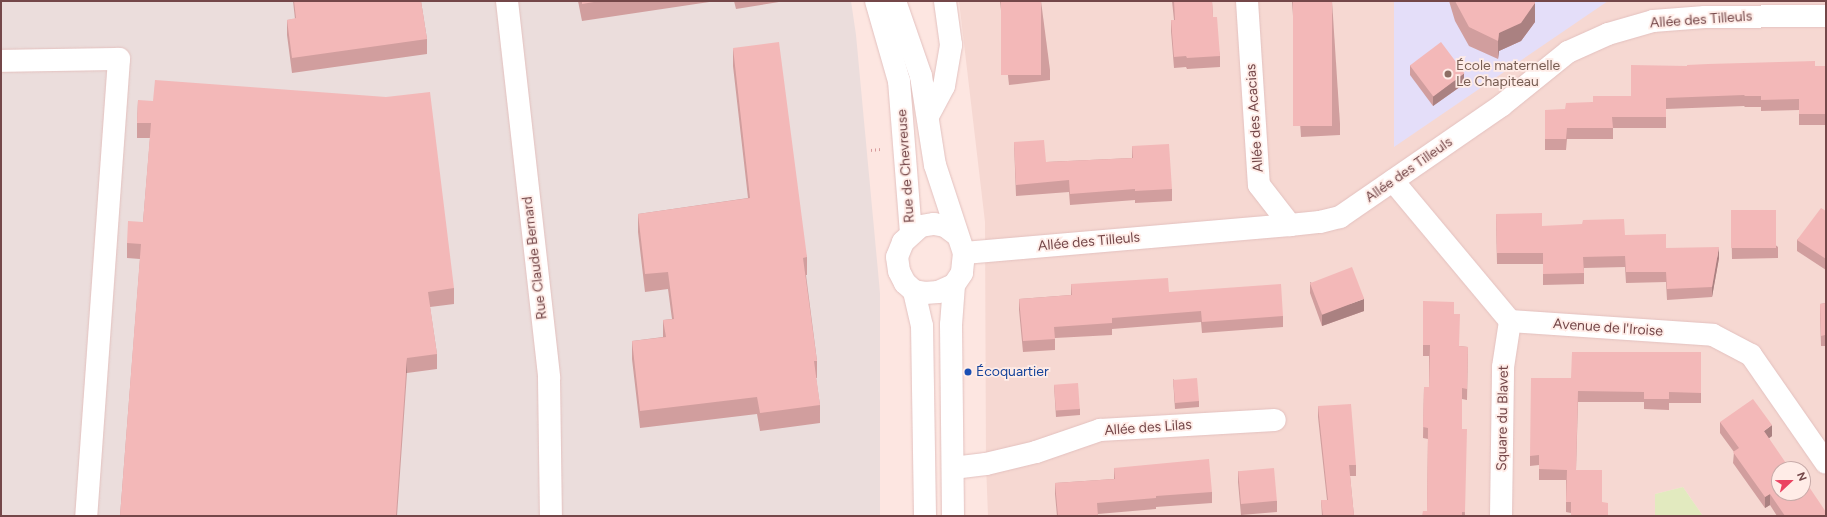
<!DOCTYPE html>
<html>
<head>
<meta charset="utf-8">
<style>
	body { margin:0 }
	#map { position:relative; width:1827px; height:517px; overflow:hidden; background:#fde6e1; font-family:Figtree,sans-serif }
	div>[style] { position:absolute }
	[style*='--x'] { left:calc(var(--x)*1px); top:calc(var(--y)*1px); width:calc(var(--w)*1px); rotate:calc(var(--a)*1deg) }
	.residential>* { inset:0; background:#f6d8d2 }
	.industrial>* { inset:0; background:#ebdddc }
	.education>* { inset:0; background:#e4def9 }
	.green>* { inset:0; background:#e2eabf }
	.path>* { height:2.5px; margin-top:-1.25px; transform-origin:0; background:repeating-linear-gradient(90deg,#d79b9c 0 1px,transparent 0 4px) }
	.roads { filter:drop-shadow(0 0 1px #e3c1bf) drop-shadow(0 0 1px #e3c1bf) }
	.minor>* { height:22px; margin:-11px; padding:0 11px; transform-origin:11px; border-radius:11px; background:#fff }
	.wall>* { inset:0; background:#d19e9e }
	.shaded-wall>* { inset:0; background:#aa8181; transform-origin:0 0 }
	.building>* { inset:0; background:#f3b8b8; transform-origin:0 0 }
	.dots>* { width:11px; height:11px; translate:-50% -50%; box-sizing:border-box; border:2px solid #ffece7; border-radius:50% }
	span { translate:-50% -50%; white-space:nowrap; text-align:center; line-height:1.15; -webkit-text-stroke:3.5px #ffece7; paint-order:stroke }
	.street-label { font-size:14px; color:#744749 }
	.education-label { font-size:14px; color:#785e54 }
	.left { translate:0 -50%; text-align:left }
	.transit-label { font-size:14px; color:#164399 }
	.frame { position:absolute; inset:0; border:2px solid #744749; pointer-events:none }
	.north { position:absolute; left:1771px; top:461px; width:40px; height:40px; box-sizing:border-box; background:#ffece7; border:1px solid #c7aaa8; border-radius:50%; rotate:68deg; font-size:11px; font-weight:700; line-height:16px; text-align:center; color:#744749 }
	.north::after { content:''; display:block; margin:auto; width:14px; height:18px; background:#eb4261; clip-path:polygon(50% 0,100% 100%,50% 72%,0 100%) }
</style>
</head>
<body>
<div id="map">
	<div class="residential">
		<div style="clip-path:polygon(evenodd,959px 1px,1826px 1px,1826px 516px,1703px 516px,1683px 487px,1655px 494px,1655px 516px,988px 516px,986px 464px,985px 222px,959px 1px,1779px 469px,1803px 469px,1803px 493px,1779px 493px,1779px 469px)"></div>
	</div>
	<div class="industrial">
		<div style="clip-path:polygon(1px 1px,851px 1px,856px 35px,880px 293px,880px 516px,1px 516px)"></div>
	</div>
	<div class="education">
		<div style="clip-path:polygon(1394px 1px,1608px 1px,1394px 147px)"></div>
	</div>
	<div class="green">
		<div style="clip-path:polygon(1683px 487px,1703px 516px,1655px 516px,1655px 494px)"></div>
	</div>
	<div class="path">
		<div style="--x:871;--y:150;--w:9;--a:-6"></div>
	</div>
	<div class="roads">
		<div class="minor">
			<div style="--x:507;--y:1;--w:379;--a:83.6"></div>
			<div style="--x:549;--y:378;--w:138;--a:89.2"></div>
			<div style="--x:876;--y:1;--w:83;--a:74"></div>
			<div style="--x:899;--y:81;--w:152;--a:85.5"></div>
			<div style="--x:895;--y:1;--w:79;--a:70.9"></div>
			<div style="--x:921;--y:76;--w:90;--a:81.1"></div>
			<div style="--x:935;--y:165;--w:93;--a:71.8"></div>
			<div style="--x:964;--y:253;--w:20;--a:96"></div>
			<div style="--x:962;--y:273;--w:14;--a:124"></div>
			<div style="--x:954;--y:285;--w:40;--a:94.3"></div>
			<div style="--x:951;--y:325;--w:191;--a:89.4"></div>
			<div style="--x:1247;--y:1;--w:184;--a:86.3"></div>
			<div style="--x:1259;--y:185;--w:51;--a:52.2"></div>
			<div style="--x:1;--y:61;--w:118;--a:-1"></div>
			<div style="--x:119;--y:59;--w:458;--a:94.1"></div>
			<div style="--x:928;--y:116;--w:34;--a:-62"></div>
			<div style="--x:944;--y:86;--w:42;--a:-80.3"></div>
			<div style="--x:951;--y:45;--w:44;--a:-97.8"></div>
			<div style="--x:1393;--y:181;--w:182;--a:50.1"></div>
			<div style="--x:1510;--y:321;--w:203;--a:3.9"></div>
			<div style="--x:1713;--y:335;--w:43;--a:27.8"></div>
			<div style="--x:1751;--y:355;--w:131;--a:55.2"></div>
			<div style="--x:964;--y:253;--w:327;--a:-4.9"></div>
			<div style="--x:1290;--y:225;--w:30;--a:-6"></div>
			<div style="--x:1320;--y:222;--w:21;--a:-14"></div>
			<div style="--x:1340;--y:217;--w:196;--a:-34.6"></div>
			<div style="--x:1501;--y:106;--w:86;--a:-38.9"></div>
			<div style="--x:1568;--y:52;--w:44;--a:-24.2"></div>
			<div style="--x:1608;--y:34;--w:47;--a:-16.1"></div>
			<div style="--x:1653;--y:21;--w:52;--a:-4.4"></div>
			<div style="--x:1705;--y:17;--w:121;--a:-0.5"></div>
			<div style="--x:914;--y:291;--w:11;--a:10"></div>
			<div style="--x:925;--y:293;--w:13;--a:-4"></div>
			<div style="--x:938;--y:292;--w:17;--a:-24"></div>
			<div style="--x:953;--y:468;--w:33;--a:-7"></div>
			<div style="--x:986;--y:464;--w:51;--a:-13.5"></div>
			<div style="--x:1036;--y:452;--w:68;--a:-19"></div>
			<div style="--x:1100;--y:430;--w:175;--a:-3.3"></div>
			<div style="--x:925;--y:516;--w:190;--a:-90.9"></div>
			<div style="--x:922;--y:326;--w:36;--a:-103"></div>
			<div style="--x:914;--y:291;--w:12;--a:-138"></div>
			<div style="--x:905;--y:283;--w:13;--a:-117"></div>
			<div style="--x:899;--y:271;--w:14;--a:-98"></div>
			<div style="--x:897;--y:257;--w:16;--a:-68"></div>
			<div style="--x:903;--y:242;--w:24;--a:-42"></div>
			<div style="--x:921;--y:226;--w:13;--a:-9"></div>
			<div style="--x:934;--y:224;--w:11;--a:10"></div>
			<div style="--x:945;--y:226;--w:15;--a:37"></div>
			<div style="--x:1501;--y:516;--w:149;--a:-89.2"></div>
			<div style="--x:1503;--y:367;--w:47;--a:-81.3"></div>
		</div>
	</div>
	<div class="wall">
		<div style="clip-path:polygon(293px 1px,421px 1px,427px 39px,427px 54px,292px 73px,287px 35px,287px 20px,295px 19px)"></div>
		<div style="clip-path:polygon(578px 1px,716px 1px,582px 21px)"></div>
		<div style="clip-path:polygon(734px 1px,785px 1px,736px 9px)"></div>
		<div style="clip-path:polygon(1000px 1px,1041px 1px,1050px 70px,1050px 80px,1009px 85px)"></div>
		<div style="clip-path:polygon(1172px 1px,1212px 1px,1213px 17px,1220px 56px,1220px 67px,1187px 69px,1186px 67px,1174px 68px,1171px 31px,1171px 20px,1174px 20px)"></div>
		<div style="clip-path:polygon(1292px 1px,1332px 1px,1340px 124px,1340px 135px,1301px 137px)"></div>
		<div style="clip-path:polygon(1449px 1px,1535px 1px,1535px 22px,1521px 41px,1499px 51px,1498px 59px,1469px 46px,1455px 21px)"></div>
		<div style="clip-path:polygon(733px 48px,807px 257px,807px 275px,806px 275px,817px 361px,817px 378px,816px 378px,820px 405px,820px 423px,760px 431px,757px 414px,640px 428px,632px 359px,632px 341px,663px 337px,663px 320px,672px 319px,668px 289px,645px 292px,638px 232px,638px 214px,748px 198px,733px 66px)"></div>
		<div style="clip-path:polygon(1410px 65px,1464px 84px,1433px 106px,1410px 75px)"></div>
		<div style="clip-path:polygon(1687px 66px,1826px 66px,1826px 125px,1799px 125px,1799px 110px,1761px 111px,1761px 107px,1745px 107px,1744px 106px,1666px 109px,1666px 128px,1613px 128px,1613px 139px,1567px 139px,1566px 150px,1545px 150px,1545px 121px,1565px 109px,1593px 102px,1593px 96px,1631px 96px)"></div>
		<div style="clip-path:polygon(138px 100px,454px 288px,454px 304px,430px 307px,437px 354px,437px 369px,407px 373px,397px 516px,120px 516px,140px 259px,127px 258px,127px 243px,143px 222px,150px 138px,137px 138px,137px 123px)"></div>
		<div style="clip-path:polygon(1014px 142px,1046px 162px,1132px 158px,1132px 146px,1172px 189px,1172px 201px,1135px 203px,1135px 200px,1070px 205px,1069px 192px,1016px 196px)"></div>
		<div style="clip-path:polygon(1731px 210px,1778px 247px,1778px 258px,1732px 259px)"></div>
		<div style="clip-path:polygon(1826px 211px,1826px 270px,1797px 251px,1797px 240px)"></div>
		<div style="clip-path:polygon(1496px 214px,1542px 226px,1625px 235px,1666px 248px,1719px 258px,1712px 297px,1667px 300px,1666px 282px,1626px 283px,1625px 267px,1584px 268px,1584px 284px,1543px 285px,1543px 264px,1497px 264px)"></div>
		<div style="clip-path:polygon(1310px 282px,1364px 311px,1322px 326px,1310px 293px)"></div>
		<div style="clip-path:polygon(1071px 284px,1169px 292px,1283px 316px,1283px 327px,1202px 333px,1201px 322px,1112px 329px,1112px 335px,1055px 338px,1055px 350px,1023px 352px,1019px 310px,1019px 299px,1071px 295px)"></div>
		<div style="clip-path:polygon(1423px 301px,1454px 314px,1459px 346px,1468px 347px,1467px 400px,1462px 399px,1462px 429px,1465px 516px,1422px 516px,1427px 511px,1428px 439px,1423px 438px,1424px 387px,1429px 387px,1429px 356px,1423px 356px)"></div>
		<div style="clip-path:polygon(1826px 303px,1826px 376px,1825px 346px,1821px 346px,1820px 314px,1820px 304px)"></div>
		<div style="clip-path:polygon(1701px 352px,1701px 403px,1669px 403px,1669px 410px,1644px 409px,1644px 402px,1578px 402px,1576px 470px,1602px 502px,1608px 516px,1614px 516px,1571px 516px,1571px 513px,1566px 512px,1566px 480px,1539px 480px,1539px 465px,1530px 466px,1530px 456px,1571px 378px)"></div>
		<div style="clip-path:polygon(1173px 379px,1199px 401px,1199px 407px,1175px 409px)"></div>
		<div style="clip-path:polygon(1054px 385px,1080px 409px,1080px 415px,1056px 417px)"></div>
		<div style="clip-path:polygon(1318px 406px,1356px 465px,1356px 476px,1350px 476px,1354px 516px,1322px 516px,1321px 500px,1327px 500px,1318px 417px)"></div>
		<div style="clip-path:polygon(1720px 422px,1772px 436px,1769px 438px,1779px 469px,1826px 516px,1777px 516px,1770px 505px,1765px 508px,1733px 463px,1734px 452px,1720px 433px)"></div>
		<div style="clip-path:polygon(1114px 468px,1212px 492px,1212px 503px,1156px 507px,1156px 509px,1098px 514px,1098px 516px,1057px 516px,1055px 494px,1055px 483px,1114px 479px)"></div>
		<div style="clip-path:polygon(1238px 471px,1277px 501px,1277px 512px,1241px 515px,1238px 482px)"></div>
	</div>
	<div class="shaded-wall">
		<div style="clip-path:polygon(1535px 3px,1535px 22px,1521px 41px,1499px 51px,1498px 59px,1498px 41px,1499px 33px)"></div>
		<div style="clip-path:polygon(1464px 73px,1464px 84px,1433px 106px,1433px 96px)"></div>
		<div style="clip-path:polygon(1719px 247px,1719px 258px,1712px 297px,1712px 287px)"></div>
		<div style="clip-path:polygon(1364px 299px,1364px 311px,1322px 326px,1322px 314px)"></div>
		<div style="left:407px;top:358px;width:15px;height:158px;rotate:90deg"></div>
		<div style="clip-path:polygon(1772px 425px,1772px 436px,1764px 442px,1764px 431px)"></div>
		<div style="clip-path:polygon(1770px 494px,1770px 505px,1765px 508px,1765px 497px)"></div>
	</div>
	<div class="building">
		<div style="clip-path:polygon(294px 1px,421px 1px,427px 39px,292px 58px,287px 20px,296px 18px)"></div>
		<div style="clip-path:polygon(582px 1px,600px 1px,582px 4px)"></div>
		<div style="left:1001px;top:1px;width:40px;height:74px"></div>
		<div style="clip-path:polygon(1174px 1px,1212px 1px,1213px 17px,1217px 17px,1220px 56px,1187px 58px,1186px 56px,1174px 57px,1171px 20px,1175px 20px)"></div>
		<div style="left:1293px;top:1px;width:39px;height:125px"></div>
		<div style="clip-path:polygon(1455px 1px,1535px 1px,1535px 3px,1521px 23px,1499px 33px,1498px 41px,1469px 27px)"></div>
		<div style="clip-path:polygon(779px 42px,807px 257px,803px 258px,817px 361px,814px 361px,820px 405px,760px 413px,757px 397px,640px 411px,632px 341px,666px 337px,663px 320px,674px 319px,668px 272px,645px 274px,638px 214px,750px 198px,733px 48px)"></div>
		<div style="left:1441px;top:42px;width:39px;height:39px;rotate:53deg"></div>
		<div style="clip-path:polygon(1815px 61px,1815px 66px,1826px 66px,1826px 114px,1799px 114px,1799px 99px,1761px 100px,1761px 96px,1745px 96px,1744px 95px,1666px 98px,1666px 117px,1612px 117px,1613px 128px,1567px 128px,1566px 139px,1545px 139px,1545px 110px,1565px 109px,1566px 103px,1593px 102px,1593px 96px,1631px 96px,1631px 65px,1687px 66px,1687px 65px,1708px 64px)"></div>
		<div style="clip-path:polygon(155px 80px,386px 97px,430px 92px,454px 288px,428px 292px,437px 354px,407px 358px,396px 516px,120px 516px,141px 244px,127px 243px,128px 221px,143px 222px,151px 123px,137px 123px,138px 100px,153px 101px)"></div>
		<div style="clip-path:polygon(1044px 140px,1046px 162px,1133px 158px,1132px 146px,1169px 144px,1172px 189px,1135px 191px,1135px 189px,1070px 194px,1069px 180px,1016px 185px,1014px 142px)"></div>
		<div style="clip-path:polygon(1821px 208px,1826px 211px,1826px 259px,1797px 240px)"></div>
		<div style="left:1731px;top:210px;width:45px;height:38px"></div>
		<div style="clip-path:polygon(1542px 213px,1542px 226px,1582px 224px,1583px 220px,1624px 219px,1625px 235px,1666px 234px,1666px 248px,1719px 247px,1712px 287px,1667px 289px,1666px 272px,1626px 272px,1625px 256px,1583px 257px,1584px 273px,1543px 274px,1543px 253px,1497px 253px,1496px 214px)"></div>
		<div style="left:1352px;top:267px;width:34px;height:45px;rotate:69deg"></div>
		<div style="clip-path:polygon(1168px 278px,1169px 292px,1281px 284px,1283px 316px,1202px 322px,1201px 311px,1112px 318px,1112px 323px,1054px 327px,1055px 339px,1023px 341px,1019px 299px,1072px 295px,1071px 284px)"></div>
		<div style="clip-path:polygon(1423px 301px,1454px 302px,1454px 314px,1460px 314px,1459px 346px,1468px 347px,1467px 389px,1462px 388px,1462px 429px,1467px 429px,1465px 512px,1462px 512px,1462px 516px,1422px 516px,1423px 511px,1427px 511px,1428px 428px,1423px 427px,1424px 387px,1429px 387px,1430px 345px,1423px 345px)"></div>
		<div style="clip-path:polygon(1826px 303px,1826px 366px,1825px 335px,1821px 336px,1820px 304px)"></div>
		<div style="clip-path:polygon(1572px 352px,1701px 352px,1701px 393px,1669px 392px,1669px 399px,1644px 399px,1644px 392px,1578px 391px,1576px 470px,1602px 470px,1602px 502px,1608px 503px,1608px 516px,1614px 516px,1582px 516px,1582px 515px,1571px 515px,1571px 502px,1566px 502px,1567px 470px,1539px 469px,1539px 455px,1530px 456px,1531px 378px,1571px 378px)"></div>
		<div style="left:1197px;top:378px;width:23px;height:24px;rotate:85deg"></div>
		<div style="left:1078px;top:383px;width:26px;height:24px;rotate:86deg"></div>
		<div style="clip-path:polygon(1753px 399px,1772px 425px,1764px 431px,1790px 469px,1779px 469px,1779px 493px,1803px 493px,1803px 478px,1826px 512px,1826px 516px,1785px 516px,1770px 494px,1765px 497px,1733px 452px,1739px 448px,1720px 422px)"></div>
		<div style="clip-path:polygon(1351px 404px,1356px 465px,1349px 465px,1354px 516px,1323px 516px,1321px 500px,1328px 500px,1318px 406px)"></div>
		<div style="clip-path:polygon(1209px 459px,1212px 492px,1156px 496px,1156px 498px,1097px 503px,1098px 516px,1058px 516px,1055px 483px,1115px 479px,1114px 468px)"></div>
		<div style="left:1274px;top:468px;width:33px;height:36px;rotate:85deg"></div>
	</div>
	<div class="dots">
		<div style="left:1448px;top:74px;background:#8d6e63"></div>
		<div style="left:968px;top:372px;background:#1a4fb4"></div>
	</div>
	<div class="street-label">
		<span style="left:1701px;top:20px;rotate:-4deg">Allée des Tilleuls</span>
		<span style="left:1255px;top:118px;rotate:-94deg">Allée des Acacias</span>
		<span style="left:906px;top:166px;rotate:-94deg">Rue de Chevreuse</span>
		<span style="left:1409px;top:170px;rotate:-35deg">Allée des Tilleuls</span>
		<span style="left:1089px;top:242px;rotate:-5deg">Allée des Tilleuls</span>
		<span style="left:535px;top:258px;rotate:-97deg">Rue Claude Bernard</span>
		<span style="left:1608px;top:328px;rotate:4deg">Avenue de l'Iroise</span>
		<span style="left:1503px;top:418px;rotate:-89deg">Square du Blavet</span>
		<span style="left:1148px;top:428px;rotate:-4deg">Allée des Lilas</span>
	</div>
	<div class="education-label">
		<span class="left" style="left:1456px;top:74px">École maternelle<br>Le Chapiteau</span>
	</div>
	<div class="transit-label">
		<span class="left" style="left:976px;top:372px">Écoquartier</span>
	</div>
	<div class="frame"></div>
	<div class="north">N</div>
</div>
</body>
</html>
